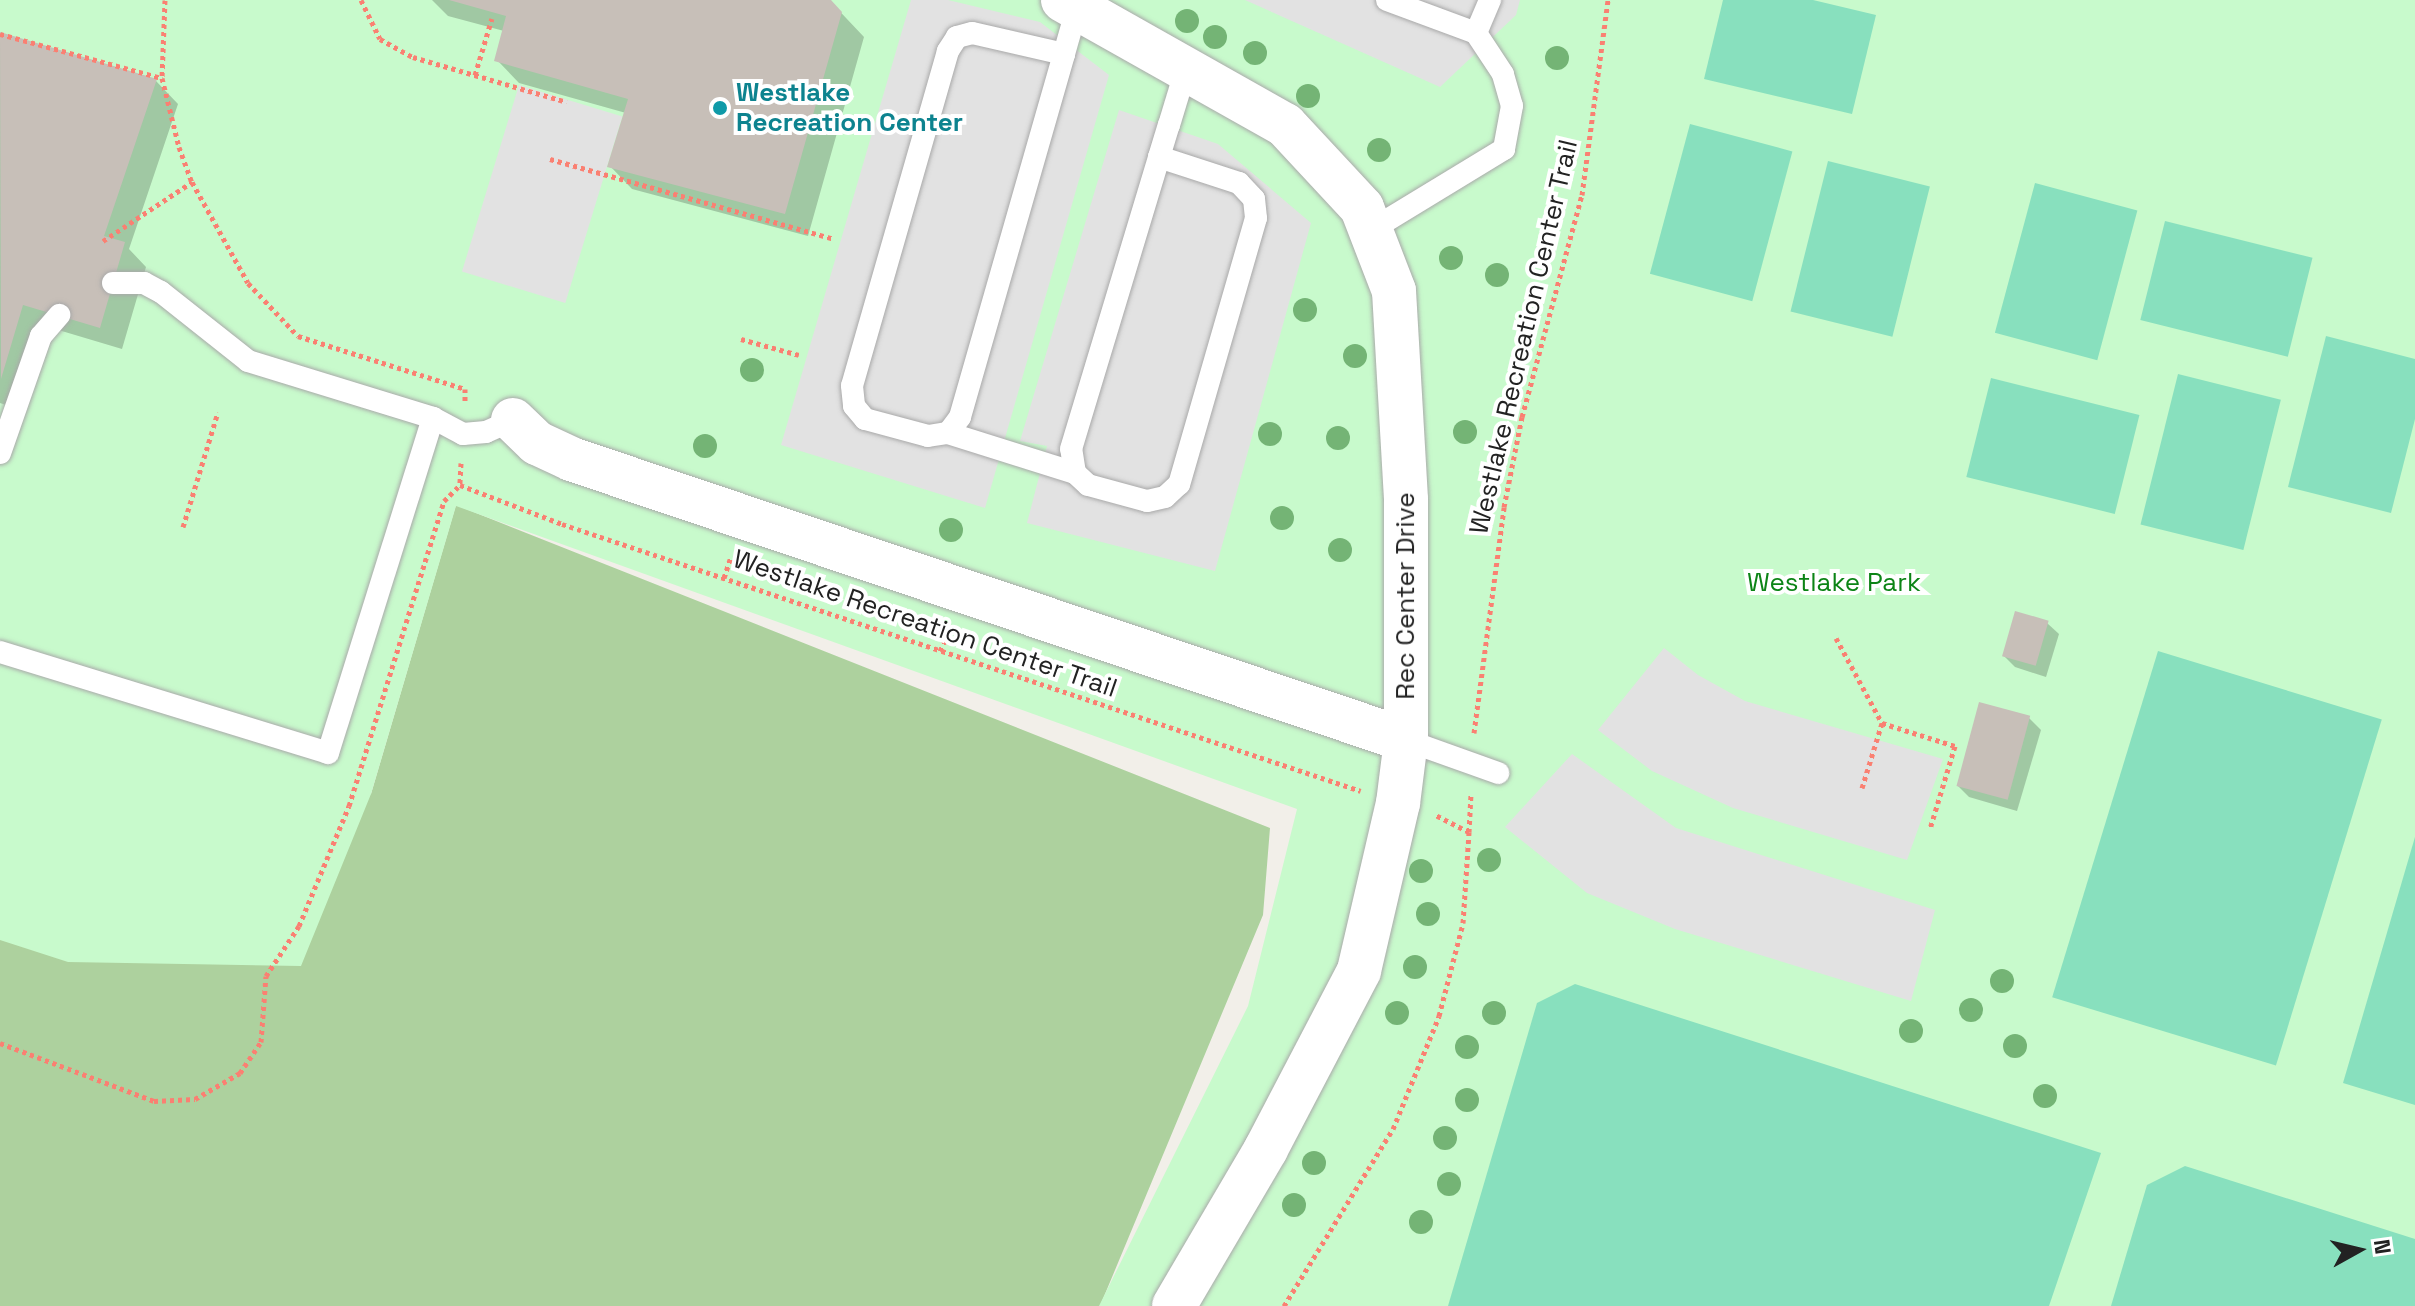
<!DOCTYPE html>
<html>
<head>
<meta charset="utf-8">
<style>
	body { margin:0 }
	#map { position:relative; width:2415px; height:1306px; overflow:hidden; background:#f2efe9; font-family:"Space Grotesk",sans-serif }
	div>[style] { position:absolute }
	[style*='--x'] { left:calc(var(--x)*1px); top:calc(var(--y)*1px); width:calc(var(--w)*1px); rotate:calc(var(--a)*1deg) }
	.forest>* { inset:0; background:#add19e }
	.park>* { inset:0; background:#c8facc }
	.pitch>* { inset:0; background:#88e0be; transform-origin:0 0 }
	.parking>* { inset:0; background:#e2e2e2; transform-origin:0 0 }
	.shadow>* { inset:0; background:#0003 }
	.building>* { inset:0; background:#c7bfb8; transform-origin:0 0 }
	.path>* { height:5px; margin-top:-2.5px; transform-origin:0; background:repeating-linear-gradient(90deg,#fa8072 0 4px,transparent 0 8px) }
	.roads { filter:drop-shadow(0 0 2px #a9a9a9) drop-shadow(0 0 2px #a9a9a9) }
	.service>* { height:22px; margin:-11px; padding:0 11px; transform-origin:11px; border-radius:11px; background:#fff }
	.minor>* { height:44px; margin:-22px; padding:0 22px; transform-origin:22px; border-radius:22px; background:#fff }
	.trees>* { width:24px; height:24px; margin:-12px; border-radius:50%; background:#74b475 }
	.dots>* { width:22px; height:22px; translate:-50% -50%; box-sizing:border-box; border:4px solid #fff; border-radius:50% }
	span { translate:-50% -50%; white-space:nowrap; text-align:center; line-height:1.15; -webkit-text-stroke:8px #fff; paint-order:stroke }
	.culture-label { font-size:26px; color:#0d838f; font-weight:700 }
	.left { translate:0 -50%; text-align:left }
	.street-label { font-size:26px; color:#222 }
	.park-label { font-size:26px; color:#0c8416 }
	.north { position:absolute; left:2319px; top:1210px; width:80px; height:80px; -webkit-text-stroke:6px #fff; paint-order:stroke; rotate:82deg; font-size:22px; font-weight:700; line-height:32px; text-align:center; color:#222 }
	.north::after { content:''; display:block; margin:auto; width:28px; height:36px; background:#222; clip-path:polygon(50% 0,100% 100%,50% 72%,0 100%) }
</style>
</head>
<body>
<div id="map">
	<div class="forest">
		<div style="clip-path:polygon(456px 505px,1270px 828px,1263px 915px,1100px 1306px,0 1306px,0 938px,371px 794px)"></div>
	</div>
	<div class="park">
		<div style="clip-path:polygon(0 0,2415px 0,2415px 1306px,1099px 1306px,1248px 1006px,1297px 809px,456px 506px,371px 794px,301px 966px,68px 962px,0 940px)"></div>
	</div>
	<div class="pitch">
		<div style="clip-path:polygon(1723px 0,1813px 0,1876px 15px,1852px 114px,1704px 79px)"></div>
		<div style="left:1690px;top:124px;width:106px;height:155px;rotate:15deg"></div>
		<div style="left:1828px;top:161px;width:105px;height:155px;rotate:14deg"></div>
		<div style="left:2035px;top:183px;width:106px;height:155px;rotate:15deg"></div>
		<div style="left:2165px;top:221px;width:152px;height:102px;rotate:14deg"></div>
		<div style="clip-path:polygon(2326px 336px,2415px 359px,2415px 419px,2391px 513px,2288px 487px)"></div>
		<div style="left:2178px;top:374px;width:106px;height:155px;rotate:14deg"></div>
		<div style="left:1991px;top:378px;width:153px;height:102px;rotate:14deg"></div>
		<div style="left:2158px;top:651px;width:234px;height:362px;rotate:17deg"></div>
		<div style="clip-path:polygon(2415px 837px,2415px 1105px,2343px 1083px)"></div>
		<div style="clip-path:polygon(1575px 984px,2101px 1153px,2049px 1306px,1448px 1306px,1537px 1003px)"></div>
		<div style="clip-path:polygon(2185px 1166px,2415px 1239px,2415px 1306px,2111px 1306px,2147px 1185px)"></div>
	</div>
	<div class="parking">
		<div style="clip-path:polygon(911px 0,948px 0,1040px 22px,1109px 75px,985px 508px,781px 445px)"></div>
		<div style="clip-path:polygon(1245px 0,1520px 0,1516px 15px,1440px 87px)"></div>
		<div style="left:519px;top:85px;width:108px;height:195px;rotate:17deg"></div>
		<div style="clip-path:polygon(1119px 110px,1218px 144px,1311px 223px,1215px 571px,1027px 523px,1047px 446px,1020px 441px)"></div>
		<div style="clip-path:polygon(1664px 648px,1698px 675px,1745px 701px,1943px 759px,1907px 860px,1733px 808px,1652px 771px,1598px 730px)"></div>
		<div style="clip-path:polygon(1572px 754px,1676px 828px,1935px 910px,1911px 1001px,1675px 929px,1587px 893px,1505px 827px)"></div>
	</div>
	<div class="shadow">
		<div style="clip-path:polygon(432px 0,829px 0,864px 37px,808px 236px,632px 189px,610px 166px,626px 113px,519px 83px,497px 60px,504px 31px,448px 16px)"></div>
		<div style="clip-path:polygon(0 35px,156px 81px,178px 104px,129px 249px,146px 267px,122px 349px,45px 326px,21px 410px,0 403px)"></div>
		<div style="clip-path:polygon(2047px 623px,2059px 634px,2046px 677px,2015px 667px,2004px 656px)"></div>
		<div style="clip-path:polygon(2029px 718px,2041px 730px,2017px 811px,1969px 797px,1958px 786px)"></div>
	</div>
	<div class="building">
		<div style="clip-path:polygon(449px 0,831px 0,842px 12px,785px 214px,607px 167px,628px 99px,494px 61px,506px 16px)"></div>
		<div style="clip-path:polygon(0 32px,157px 79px,104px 236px,125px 242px,100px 328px,23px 305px,1px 379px)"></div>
		<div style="left:2015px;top:611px;width:35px;height:47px;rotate:16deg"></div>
		<div style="left:1979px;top:702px;width:53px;height:87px;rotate:15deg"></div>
	</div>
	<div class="path">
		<div style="--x:165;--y:0;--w:78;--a:92.2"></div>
		<div style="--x:162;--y:78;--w:71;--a:76.2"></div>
		<div style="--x:179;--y:147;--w:37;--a:70"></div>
		<div style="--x:192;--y:182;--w:115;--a:61"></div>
		<div style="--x:248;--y:283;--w:73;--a:46.7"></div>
		<div style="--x:298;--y:336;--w:175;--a:17.6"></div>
		<div style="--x:465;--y:389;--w:12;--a:90"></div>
		<div style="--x:361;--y:0;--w:43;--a:64"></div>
		<div style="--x:380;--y:39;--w:38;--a:29"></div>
		<div style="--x:413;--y:57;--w:160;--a:16.3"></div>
		<div style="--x:0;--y:34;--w:168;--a:15.2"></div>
		<div style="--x:475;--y:75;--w:59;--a:-73.4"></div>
		<div style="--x:550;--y:159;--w:295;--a:15.7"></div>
		<div style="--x:103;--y:241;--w:107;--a:-33.5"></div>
		<div style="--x:741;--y:339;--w:60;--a:15.4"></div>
		<div style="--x:461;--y:463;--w:22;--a:93"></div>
		<div style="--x:460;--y:485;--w:109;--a:20.9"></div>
		<div style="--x:562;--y:524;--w:842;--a:18.48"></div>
		<div style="--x:183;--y:527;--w:120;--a:-73.1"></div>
		<div style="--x:724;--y:578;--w:23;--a:-72"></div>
		<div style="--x:1836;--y:638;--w:97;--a:61.6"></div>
		<div style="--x:1882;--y:723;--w:68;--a:107.1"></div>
		<div style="--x:940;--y:651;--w:23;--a:-65"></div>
		<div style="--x:1882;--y:723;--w:77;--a:17.5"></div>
		<div style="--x:1955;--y:746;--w:87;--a:106.8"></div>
		<div style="--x:1474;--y:733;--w:228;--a:-82.4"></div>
		<div style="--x:1504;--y:507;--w:92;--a:-78.7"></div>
		<div style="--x:1522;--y:417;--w:230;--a:-74.9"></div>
		<div style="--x:1582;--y:195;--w:197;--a:-82.4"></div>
		<div style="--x:1469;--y:832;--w:37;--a:-87"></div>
		<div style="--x:0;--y:1043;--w:165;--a:20.6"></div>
		<div style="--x:154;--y:1101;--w:41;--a:-2.8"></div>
		<div style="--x:195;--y:1099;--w:52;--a:-30"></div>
		<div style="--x:240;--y:1073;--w:37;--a:-56"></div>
		<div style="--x:261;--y:1042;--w:66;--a:-85.7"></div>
		<div style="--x:266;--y:976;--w:60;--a:-56.6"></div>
		<div style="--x:299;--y:926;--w:130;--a:-67.4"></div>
		<div style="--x:349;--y:806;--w:319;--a:-72.7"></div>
		<div style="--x:444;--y:501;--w:23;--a:-45"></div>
		<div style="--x:1284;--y:1306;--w:208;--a:-58.4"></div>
		<div style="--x:1393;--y:1129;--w:122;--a:-67.8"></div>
		<div style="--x:1439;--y:1016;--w:96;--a:-75.5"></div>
		<div style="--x:1463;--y:923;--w:91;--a:-86.2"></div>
		<div style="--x:1469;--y:832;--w:38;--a:-153"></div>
	</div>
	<div class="roads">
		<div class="service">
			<div style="--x:1476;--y:33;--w:36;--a:-67"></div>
			<div style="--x:1064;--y:54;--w:94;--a:-167.1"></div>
			<div style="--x:972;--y:33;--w:16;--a:165"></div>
			<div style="--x:957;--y:37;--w:17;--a:123"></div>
			<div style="--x:948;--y:51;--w:348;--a:106"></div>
			<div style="--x:852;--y:386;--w:20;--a:84"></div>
			<div style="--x:854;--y:406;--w:17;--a:50"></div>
			<div style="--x:865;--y:419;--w:65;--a:15.1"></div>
			<div style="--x:928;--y:436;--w:20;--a:-9"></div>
			<div style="--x:948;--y:433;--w:20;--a:-53"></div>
			<div style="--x:960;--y:417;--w:378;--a:-74"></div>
			<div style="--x:1064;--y:54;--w:48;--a:-74.2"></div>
			<div style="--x:1159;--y:157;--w:84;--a:18"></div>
			<div style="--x:1239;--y:183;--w:22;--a:47"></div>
			<div style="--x:1254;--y:199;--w:19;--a:84"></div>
			<div style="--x:1256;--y:218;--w:277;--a:106.1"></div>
			<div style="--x:1179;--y:484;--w:19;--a:137"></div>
			<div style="--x:1165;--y:497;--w:18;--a:167"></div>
			<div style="--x:1147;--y:501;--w:61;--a:-164.8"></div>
			<div style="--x:1088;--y:485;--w:18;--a:-137"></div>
			<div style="--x:1075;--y:473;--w:24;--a:-99"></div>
			<div style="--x:1071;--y:449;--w:305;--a:-73.2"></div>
			<div style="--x:1159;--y:157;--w:34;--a:-73"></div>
			<div style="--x:1169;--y:125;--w:59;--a:-73.1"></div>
			<div style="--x:1371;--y:230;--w:156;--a:-31.3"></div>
			<div style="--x:1504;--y:149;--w:44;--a:-79.5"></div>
			<div style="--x:1512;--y:106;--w:33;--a:-106"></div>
			<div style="--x:1503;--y:74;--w:49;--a:-123.4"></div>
			<div style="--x:1476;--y:33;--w:95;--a:-159.7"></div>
			<div style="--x:113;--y:283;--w:31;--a:0"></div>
			<div style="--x:144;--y:283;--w:19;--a:28"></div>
			<div style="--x:161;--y:292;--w:111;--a:38.4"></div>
			<div style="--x:248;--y:361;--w:194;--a:17.1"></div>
			<div style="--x:433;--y:418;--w:34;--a:28"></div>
			<div style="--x:463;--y:434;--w:23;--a:-5"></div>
			<div style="--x:486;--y:432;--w:30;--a:-24"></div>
			<div style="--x:948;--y:433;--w:133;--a:17.5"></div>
			<div style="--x:0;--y:453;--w:124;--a:-70.7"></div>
			<div style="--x:41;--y:336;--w:28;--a:-49"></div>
			<div style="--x:0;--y:652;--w:343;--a:17.1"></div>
			<div style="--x:328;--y:753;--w:351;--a:-72.6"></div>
			<div style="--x:1406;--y:740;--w:98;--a:19.7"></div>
		</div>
		<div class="minor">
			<div style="--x:1063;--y:0;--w:255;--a:29.4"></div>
			<div style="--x:1285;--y:125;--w:113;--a:47.1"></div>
			<div style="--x:1362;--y:208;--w:89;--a:68.9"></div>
			<div style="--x:1394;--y:291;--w:209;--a:86.7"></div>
			<div style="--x:1406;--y:500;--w:240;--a:90"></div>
			<div style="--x:1406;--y:740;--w:64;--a:97.2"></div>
			<div style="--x:1398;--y:803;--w:172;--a:103.1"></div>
			<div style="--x:1359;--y:971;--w:201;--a:117.6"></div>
			<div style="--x:1266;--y:1149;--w:182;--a:120.4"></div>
			<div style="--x:513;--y:420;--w:33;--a:44"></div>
			<div style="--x:537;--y:443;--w:38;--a:25"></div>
			<div style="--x:571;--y:459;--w:881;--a:18.6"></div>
		</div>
	</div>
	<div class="trees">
		<div style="left:1187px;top:21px"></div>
		<div style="left:1215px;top:37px"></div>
		<div style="left:1255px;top:53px"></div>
		<div style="left:1557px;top:58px"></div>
		<div style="left:1308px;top:96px"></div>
		<div style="left:1379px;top:150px"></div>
		<div style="left:1451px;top:258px"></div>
		<div style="left:1497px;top:275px"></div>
		<div style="left:1305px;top:310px"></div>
		<div style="left:1355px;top:356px"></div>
		<div style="left:752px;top:370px"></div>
		<div style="left:1465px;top:432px"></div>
		<div style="left:1270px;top:434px"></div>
		<div style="left:1338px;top:438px"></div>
		<div style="left:705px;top:446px"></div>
		<div style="left:1282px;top:518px"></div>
		<div style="left:951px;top:530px"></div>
		<div style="left:1340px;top:550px"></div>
		<div style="left:1489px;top:860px"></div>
		<div style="left:1421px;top:871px"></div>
		<div style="left:1428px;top:914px"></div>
		<div style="left:1415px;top:967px"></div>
		<div style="left:2002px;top:981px"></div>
		<div style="left:1971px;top:1010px"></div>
		<div style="left:1397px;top:1013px"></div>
		<div style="left:1494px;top:1013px"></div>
		<div style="left:1911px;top:1031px"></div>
		<div style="left:2015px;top:1046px"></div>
		<div style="left:1467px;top:1047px"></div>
		<div style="left:2045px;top:1096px"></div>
		<div style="left:1467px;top:1100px"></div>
		<div style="left:1445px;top:1138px"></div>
		<div style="left:1314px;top:1163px"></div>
		<div style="left:1449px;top:1184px"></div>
		<div style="left:1294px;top:1205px"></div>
		<div style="left:1421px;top:1222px"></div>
	</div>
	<div class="dots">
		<div style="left:720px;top:108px;background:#0f9aa8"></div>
	</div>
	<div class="culture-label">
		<span class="left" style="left:736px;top:108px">Westlake<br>Recreation Center</span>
	</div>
	<div class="street-label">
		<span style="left:1524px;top:337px;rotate:-77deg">Westlake Recreation Center Trail</span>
		<span style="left:1406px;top:596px;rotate:-90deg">Rec Center Drive</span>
		<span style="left:925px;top:624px;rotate:19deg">Westlake Recreation Center Trail</span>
	</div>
	<div class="park-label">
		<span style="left:1834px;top:583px">Westlake Park</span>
	</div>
	<div class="north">N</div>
</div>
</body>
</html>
